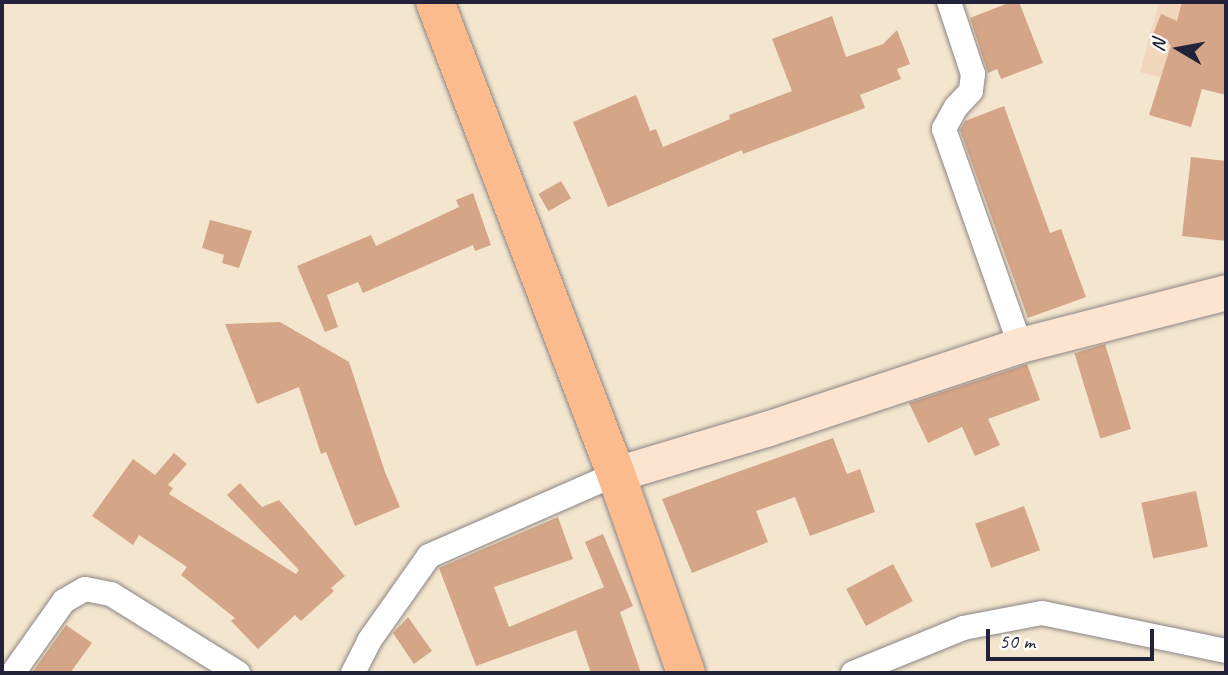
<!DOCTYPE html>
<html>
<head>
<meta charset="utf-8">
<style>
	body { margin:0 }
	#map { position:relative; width:1228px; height:675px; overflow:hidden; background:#f4e6ce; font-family:Caveat,sans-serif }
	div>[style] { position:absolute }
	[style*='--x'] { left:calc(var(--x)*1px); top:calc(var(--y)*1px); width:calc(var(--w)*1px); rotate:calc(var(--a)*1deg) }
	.built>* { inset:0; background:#f2d5bd }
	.building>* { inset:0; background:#d4a586; transform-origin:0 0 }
	.roads { filter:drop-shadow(0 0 2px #8b8484) drop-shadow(0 0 2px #8b8484) }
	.street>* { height:24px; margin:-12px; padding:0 12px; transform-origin:12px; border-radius:12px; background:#fff }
	.secondary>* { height:35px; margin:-17.5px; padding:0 17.5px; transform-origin:17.5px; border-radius:17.5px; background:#fde4d1 }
	.primary>* { height:38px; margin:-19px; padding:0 19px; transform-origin:19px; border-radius:19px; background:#fbbb8d }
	span { translate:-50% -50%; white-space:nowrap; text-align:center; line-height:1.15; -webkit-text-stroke:5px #fdfcf7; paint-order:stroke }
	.frame { position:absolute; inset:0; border:4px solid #22223b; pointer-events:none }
	.north { position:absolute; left:1144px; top:14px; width:70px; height:70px; -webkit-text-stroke:5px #fdfcf7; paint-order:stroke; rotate:280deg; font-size:19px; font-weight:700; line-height:28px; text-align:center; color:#22223b }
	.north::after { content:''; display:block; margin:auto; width:24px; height:32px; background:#22223b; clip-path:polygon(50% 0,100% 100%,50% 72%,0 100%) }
	.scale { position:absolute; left:986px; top:629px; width:168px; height:32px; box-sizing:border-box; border:4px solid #22223b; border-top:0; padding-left:9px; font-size:21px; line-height:24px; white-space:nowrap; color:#22223b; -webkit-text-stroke:5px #fdfcf7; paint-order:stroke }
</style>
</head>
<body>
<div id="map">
	<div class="built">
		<div style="clip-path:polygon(1159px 2px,1226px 2px,1226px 95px,1140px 72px)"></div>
	</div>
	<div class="building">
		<div style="clip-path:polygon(1011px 2px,1019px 2px,1043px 63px,1001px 79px,997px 69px,988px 73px,970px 18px)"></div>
		<div style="clip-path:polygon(1182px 2px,1226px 2px,1226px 95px,1202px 89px,1191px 127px,1149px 115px,1171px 45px,1152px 37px,1161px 14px,1177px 21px)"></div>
		<div style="clip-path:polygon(832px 16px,846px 57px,883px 44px,897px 30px,910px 64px,897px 69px,901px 79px,860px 95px,865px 108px,743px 154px,742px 150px,608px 207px,573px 122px,636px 95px,650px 131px,656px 129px,663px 147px,730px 119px,729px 115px,792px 91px,772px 39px)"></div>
		<div style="clip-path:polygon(1004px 106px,1050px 233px,1061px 229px,1086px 297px,1028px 318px,960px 130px,965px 121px)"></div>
		<div style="clip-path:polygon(1191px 157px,1226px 161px,1226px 241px,1182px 236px)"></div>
		<div style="left:561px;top:181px;width:20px;height:26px;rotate:60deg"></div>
		<div style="clip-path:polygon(473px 193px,491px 245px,475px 251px,473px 245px,363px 293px,358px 282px,327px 295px,338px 327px,325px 332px,297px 266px,371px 235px,376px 246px,459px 207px,456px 200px)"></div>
		<div style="clip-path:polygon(210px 220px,252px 231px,239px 268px,222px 263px,224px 255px,202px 248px)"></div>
		<div style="clip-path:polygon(280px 322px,349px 362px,385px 472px,400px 507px,355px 526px,326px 452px,321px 454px,299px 387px,257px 404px,225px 324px)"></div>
		<div style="left:1105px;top:344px;width:89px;height:32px;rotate:73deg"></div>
		<div style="clip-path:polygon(1027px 364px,1040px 400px,988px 419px,1000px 445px,975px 456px,962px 427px,928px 443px,909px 403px)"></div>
		<div style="clip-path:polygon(833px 438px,847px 474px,860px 469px,875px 512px,810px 536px,795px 497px,756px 511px,768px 542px,692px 573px,662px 499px)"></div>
		<div style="clip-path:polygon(174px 453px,187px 464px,168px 485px,173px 488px,169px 494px,296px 574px,299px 570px,227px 495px,240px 483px,262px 507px,279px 500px,345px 576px,331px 588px,334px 591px,301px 621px,295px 615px,258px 649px,231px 621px,235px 618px,181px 575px,187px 567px,139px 535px,133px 545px,92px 516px,133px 459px,155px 475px)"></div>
		<div style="left:1196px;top:491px;width:57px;height:56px;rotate:78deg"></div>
		<div style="left:1024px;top:506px;width:47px;height:52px;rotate:70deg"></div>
		<div style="clip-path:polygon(558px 517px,573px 559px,494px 587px,509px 627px,604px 587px,585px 542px,603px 534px,633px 606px,620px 612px,641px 673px,591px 673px,576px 630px,476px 666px,439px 568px)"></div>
		<div style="left:893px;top:564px;width:42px;height:53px;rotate:62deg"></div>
		<div style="clip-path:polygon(408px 617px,432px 651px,414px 664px,393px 633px)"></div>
		<div style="clip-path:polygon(66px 625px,92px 643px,70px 673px,32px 673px)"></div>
	</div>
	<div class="roads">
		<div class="street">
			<div style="--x:949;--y:2;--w:76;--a:71.6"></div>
			<div style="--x:973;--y:74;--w:17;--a:97"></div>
			<div style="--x:971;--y:91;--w:22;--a:133"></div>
			<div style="--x:956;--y:107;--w:25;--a:119"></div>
			<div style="--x:944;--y:129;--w:229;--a:70.6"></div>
			<div style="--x:13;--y:673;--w:88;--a:-54.7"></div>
			<div style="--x:64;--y:601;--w:24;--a:-30"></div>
			<div style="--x:85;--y:589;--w:26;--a:11"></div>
			<div style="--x:111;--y:594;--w:150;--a:31.9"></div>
			<div style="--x:353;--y:673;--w:36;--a:-63"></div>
			<div style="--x:369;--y:641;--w:104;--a:-54.8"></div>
			<div style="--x:429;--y:556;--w:204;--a:-23.7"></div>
			<div style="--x:853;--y:673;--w:119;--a:-22.2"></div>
			<div style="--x:963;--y:628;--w:80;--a:-10.8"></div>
			<div style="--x:1042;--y:613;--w:188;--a:11.7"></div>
		</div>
		<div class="secondary">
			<div style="--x:616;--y:474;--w:157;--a:-16.7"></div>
			<div style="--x:766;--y:429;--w:268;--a:-18.3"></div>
			<div style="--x:1020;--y:345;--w:213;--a:-14.4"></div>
		</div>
		<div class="primary">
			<div style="--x:435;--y:2;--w:506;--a:69.02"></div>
			<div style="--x:616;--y:474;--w:211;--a:70.6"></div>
		</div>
	</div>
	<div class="frame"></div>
	<div class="north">N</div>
	<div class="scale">50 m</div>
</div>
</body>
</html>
